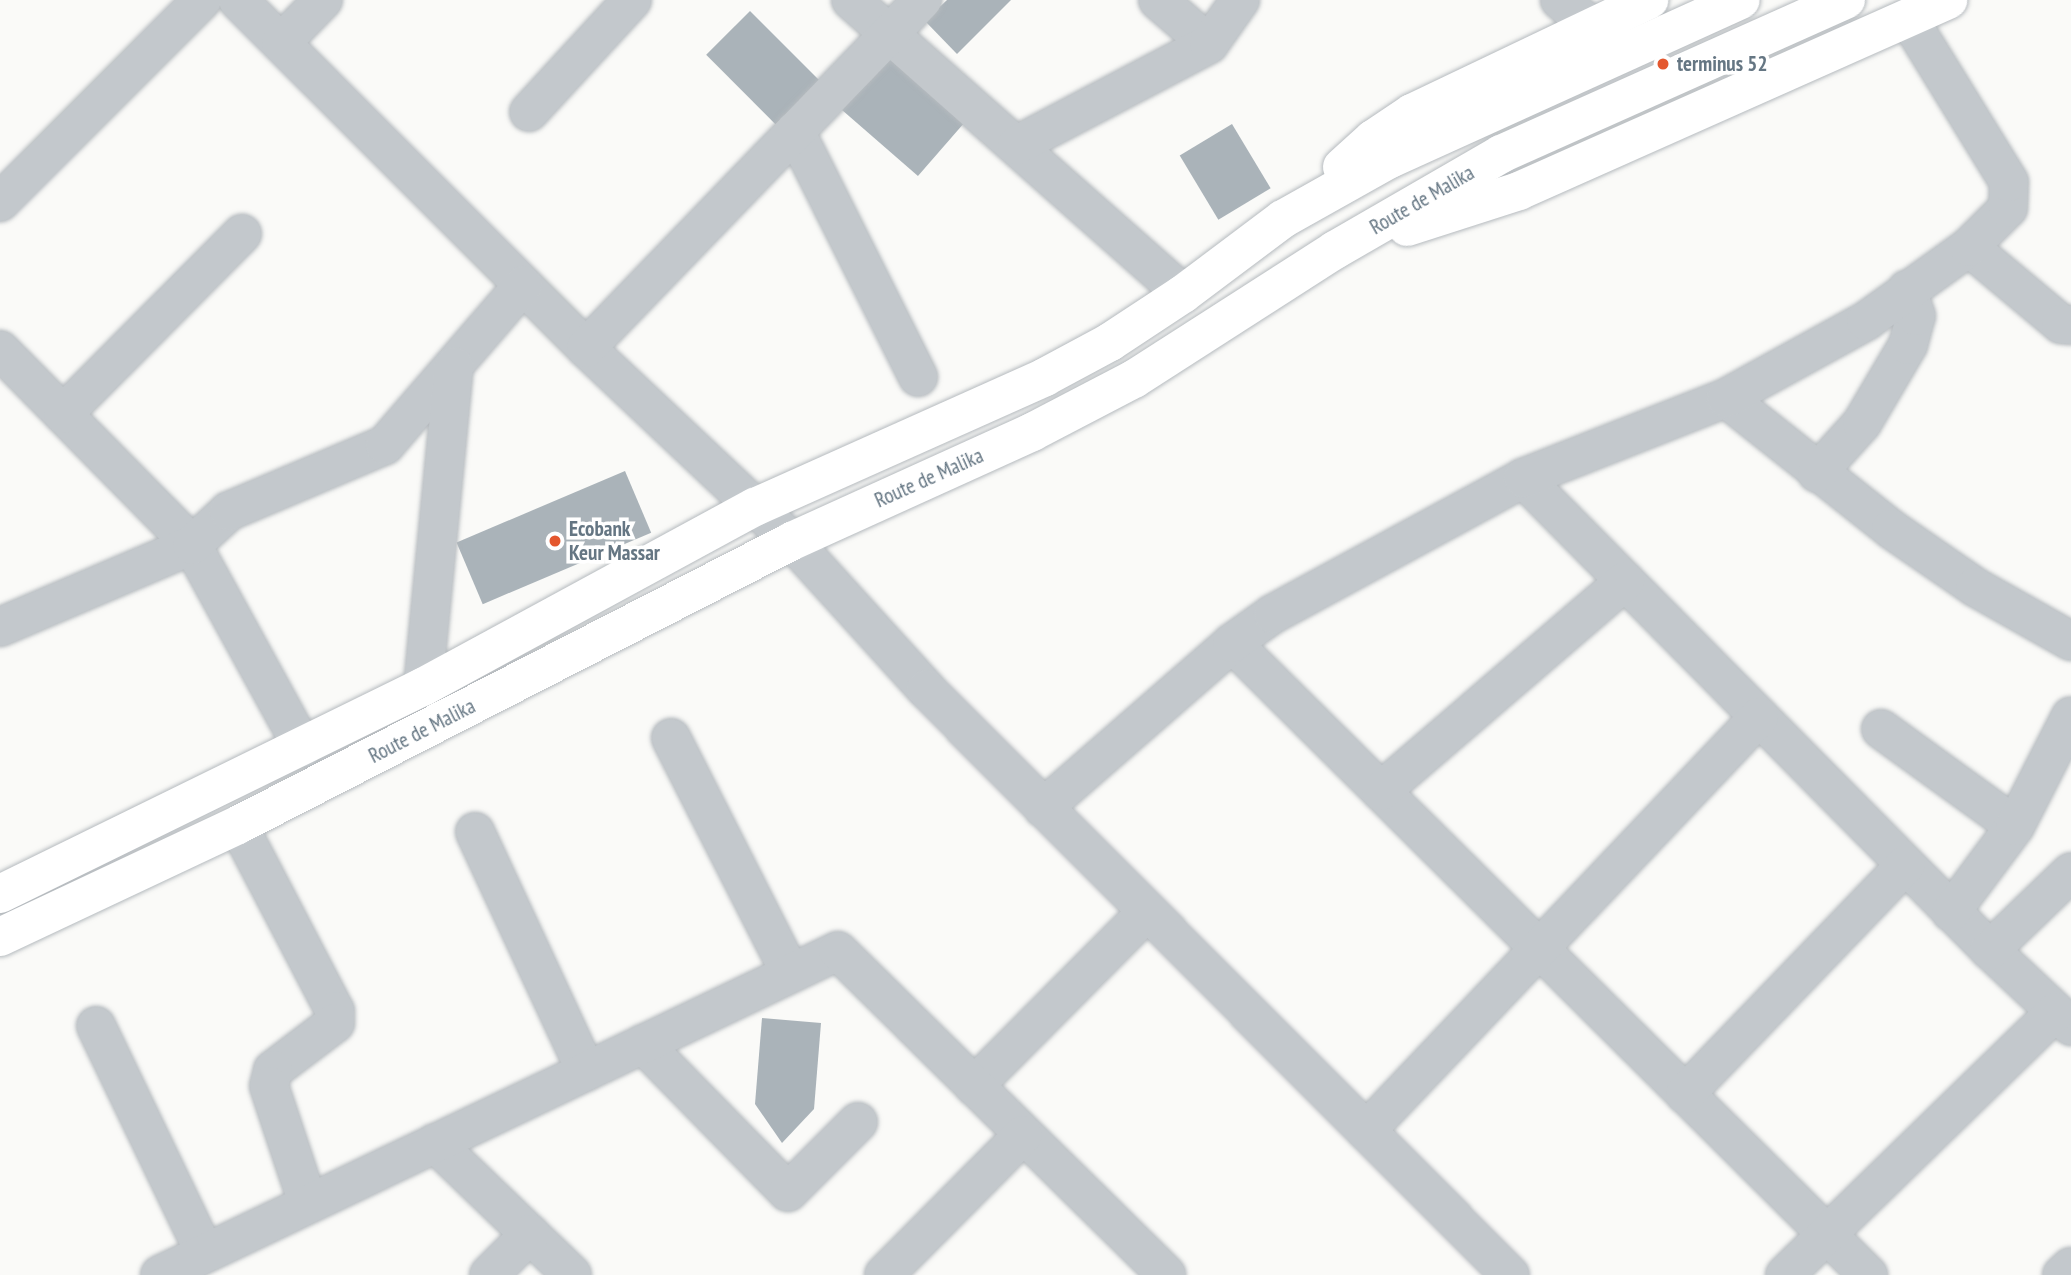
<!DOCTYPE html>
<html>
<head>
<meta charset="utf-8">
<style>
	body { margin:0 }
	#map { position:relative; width:2071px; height:1275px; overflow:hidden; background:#fafaf8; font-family:"PT Sans Narrow",sans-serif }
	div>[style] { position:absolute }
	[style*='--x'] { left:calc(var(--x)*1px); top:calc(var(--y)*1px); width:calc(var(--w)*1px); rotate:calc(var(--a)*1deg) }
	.building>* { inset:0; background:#aab3b9; transform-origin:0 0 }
	.roads { filter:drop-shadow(0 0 2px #b5babe) drop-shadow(0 0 2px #b5babe) }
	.minor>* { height:38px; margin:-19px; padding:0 19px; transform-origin:19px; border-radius:19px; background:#c3c8cc }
	.tertiary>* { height:38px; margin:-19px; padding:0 19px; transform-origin:19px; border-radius:19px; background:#c3c8cc }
	.primary>* { height:38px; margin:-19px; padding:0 19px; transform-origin:19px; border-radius:19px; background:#fff }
	.dots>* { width:19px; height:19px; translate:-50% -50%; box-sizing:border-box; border:4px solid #fff; border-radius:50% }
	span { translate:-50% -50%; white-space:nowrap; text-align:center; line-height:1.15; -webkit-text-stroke:7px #fff; paint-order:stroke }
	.poi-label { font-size:21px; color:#657683; font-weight:700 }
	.left { translate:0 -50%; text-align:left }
	.street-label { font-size:21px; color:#657683 }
</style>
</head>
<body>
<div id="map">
	<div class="building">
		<div style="clip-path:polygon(947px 0,1011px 0,957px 54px,925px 21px)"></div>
		<div style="left:750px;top:11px;width:98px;height:62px;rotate:45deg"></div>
		<div style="left:888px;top:52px;width:104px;height:74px;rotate:41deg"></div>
		<div style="left:1232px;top:124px;width:75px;height:61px;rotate:59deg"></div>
		<div style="left:625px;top:471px;width:67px;height:183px;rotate:67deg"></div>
		<div style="clip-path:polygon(762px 1018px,821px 1023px,814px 1109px,782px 1143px,755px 1104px)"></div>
	</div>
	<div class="roads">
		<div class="minor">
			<div style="--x:238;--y:0;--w:492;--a:45"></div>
			<div style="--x:586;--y:348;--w:232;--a:43.3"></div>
			<div style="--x:851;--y:0;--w:443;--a:41.5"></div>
			<div style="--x:1158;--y:0;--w:67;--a:40.8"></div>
			<div style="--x:1560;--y:0;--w:40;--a:40"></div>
			<div style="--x:281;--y:43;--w:60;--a:-45.7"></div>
			<div style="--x:529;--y:112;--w:152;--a:-47.4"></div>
			<div style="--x:795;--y:131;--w:275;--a:63.4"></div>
			<div style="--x:1017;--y:145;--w:217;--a:-27.7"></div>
			<div style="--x:1209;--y:44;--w:54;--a:-54.8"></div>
			<div style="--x:0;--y:202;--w:286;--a:-45"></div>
			<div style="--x:1969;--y:247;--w:120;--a:39.9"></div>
			<div style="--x:2061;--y:324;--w:10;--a:6"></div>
			<div style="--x:586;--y:348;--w:484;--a:-46"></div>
			<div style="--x:0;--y:350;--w:274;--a:45.4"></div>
			<div style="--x:192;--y:545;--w:231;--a:61.3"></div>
			<div style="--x:1726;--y:398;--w:211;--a:38.4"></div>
			<div style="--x:1891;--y:529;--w:102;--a:34.6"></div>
			<div style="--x:1975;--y:587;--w:110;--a:29.4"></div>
			<div style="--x:63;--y:414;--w:254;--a:-45.2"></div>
			<div style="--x:1817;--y:473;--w:67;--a:-48"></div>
			<div style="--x:1862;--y:423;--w:91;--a:-59.5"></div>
			<div style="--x:1908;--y:345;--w:30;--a:-75"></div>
			<div style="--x:1916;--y:316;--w:28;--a:-109"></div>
			<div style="--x:1523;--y:478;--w:664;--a:45.31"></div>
			<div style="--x:1990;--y:950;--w:111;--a:43.2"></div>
			<div style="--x:0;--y:627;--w:209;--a:-23.1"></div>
			<div style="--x:192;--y:545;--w:50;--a:-42.6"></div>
			<div style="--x:229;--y:511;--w:169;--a:-22.9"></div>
			<div style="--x:385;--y:445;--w:211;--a:-49.2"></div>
			<div style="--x:1232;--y:643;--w:897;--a:44.82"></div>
			<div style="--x:423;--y:687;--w:322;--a:-84.5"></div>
			<div style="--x:1881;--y:729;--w:165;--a:35.9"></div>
			<div style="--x:671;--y:738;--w:263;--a:63.1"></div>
			<div style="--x:1381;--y:791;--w:322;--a:-40.7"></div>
			<div style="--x:1043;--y:808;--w:251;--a:-41.1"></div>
			<div style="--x:1232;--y:643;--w:50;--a:-35.3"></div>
			<div style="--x:1273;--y:614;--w:285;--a:-28.5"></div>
			<div style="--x:1523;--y:478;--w:218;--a:-21.5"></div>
			<div style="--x:1726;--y:398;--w:160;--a:-28.8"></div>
			<div style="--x:1866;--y:321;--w:127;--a:-35.7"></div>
			<div style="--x:1969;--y:247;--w:55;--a:-45"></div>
			<div style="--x:2008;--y:208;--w:26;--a:-88"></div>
			<div style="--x:2009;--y:182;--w:193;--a:-121.6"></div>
			<div style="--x:238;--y:825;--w:210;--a:62.5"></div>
			<div style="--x:335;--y:1011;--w:12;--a:90"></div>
			<div style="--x:335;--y:1023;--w:78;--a:142.8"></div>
			<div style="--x:273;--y:1070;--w:16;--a:104"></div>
			<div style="--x:269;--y:1086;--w:123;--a:71.6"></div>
			<div style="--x:475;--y:832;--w:264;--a:65.1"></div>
			<div style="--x:1951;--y:912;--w:107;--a:-53.3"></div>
			<div style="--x:2015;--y:826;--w:123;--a:-63"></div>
			<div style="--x:1990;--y:950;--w:112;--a:-43.9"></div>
			<div style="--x:96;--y:1026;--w:252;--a:64.4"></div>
			<div style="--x:643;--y:1044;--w:207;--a:45.6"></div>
			<div style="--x:788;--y:1192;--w:99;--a:-45"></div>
			<div style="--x:974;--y:1086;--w:244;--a:-45.2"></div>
			<div style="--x:1685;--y:1094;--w:318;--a:-46.1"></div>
			<div style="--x:1366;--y:1131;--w:571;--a:-46.49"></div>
			<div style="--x:435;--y:1143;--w:190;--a:43.9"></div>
			<div style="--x:160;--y:1275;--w:751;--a:-25.54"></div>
			<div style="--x:838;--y:951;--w:461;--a:44.6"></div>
			<div style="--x:489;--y:1275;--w:58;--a:-45"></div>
			<div style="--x:884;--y:1275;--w:197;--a:-45.2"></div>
			<div style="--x:1785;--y:1275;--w:377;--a:-44.2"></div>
			<div style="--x:2062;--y:1275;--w:12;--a:-42"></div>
		</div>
		<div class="tertiary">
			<div style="--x:755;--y:507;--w:50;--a:42.6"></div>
			<div style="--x:792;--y:541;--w:200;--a:47.8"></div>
			<div style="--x:926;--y:689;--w:827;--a:45.1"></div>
		</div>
		<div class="primary">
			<div style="--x:1342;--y:167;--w:42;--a:-42.1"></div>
			<div style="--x:1373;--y:139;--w:47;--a:-33.7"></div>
			<div style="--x:1412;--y:113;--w:263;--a:-25.5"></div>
			<div style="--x:1407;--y:227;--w:118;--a:-17.8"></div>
			<div style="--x:1519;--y:191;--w:470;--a:-24"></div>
			<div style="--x:0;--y:894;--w:471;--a:-26.1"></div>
			<div style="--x:423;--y:687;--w:378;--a:-28.5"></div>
			<div style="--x:755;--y:507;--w:318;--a:-24.1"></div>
			<div style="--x:1045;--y:377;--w:74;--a:-28.3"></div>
			<div style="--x:1110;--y:342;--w:87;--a:-33.3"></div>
			<div style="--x:1183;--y:294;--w:125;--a:-36.9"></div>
			<div style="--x:1283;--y:219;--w:123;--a:-29.3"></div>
			<div style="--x:1390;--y:159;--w:385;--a:-24.4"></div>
			<div style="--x:0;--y:937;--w:263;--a:-25.2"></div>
			<div style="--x:238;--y:825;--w:623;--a:-27.14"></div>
			<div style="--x:792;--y:541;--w:264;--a:-24.4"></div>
			<div style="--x:1032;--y:432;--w:115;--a:-27.5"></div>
			<div style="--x:1134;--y:379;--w:239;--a:-32.7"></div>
			<div style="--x:1335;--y:250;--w:192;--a:-30"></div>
			<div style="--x:1501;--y:154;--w:378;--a:-24.1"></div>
		</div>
	</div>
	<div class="dots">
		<div style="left:1663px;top:64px;background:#e4572e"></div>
		<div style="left:555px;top:541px;background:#e4572e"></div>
	</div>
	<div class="poi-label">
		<span class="left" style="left:1677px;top:64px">terminus 52</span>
		<span class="left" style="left:569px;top:541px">Ecobank<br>Keur Massar</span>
	</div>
	<div class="street-label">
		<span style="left:1422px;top:200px;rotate:-30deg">Route de Malika</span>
		<span style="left:929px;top:478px;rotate:-24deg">Route de Malika</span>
		<span style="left:422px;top:731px;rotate:-27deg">Route de Malika</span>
	</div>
</div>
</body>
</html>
